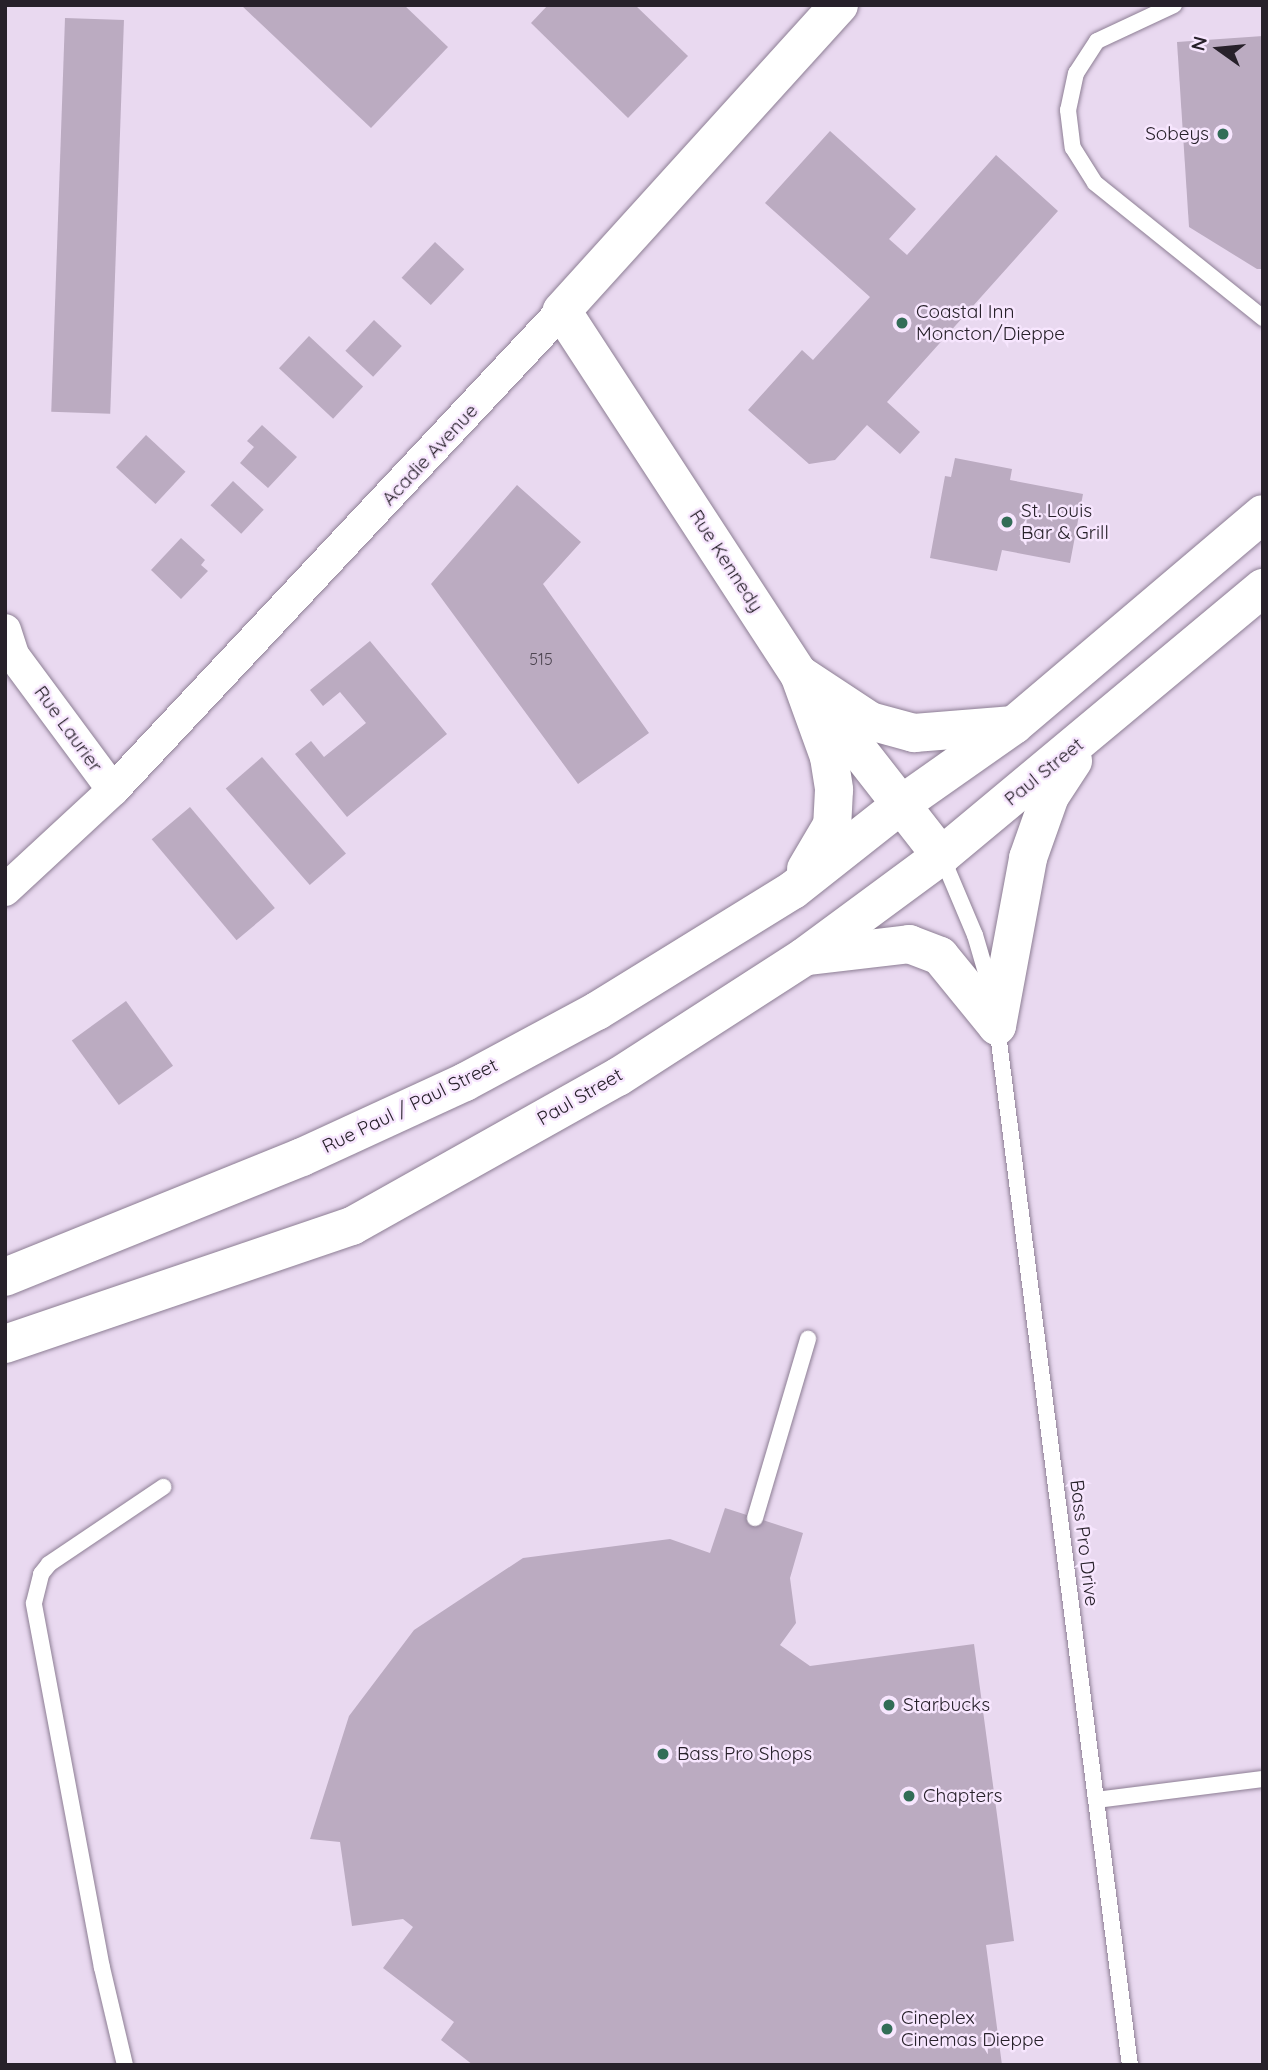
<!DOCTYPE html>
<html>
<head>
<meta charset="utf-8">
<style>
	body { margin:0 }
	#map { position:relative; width:1268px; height:2070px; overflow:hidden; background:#e9d9f0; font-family:Quicksand,sans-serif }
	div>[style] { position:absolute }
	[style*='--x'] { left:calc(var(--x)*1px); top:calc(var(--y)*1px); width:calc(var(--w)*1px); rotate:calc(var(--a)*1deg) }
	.building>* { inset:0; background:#bbabc1; transform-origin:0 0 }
	.roads { filter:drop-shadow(0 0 2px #8d7e94) drop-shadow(0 0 2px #8d7e94) }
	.service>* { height:16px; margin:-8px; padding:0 8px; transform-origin:8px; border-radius:8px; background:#fff }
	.minor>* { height:32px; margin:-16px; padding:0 16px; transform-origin:16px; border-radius:16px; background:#fff }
	.tertiary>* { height:38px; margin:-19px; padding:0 19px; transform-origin:19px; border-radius:19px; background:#fff }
	.secondary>* { height:38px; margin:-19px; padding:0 19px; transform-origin:19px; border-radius:19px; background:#fff }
	.dots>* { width:19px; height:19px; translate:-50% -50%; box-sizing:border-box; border:4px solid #f7e6fe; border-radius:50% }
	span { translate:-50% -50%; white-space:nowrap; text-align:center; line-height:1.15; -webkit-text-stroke:5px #f7e6fe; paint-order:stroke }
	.number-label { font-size:16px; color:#4c4450 }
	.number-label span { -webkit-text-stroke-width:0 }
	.poi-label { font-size:19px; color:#27212a }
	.right { translate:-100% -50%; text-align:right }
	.left { translate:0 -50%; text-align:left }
	.street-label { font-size:19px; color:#27212a }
	.frame { position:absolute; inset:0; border:7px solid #27212a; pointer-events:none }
	.north { position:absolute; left:1184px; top:14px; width:70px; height:70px; -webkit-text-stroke:5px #f7e6fe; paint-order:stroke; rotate:285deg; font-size:19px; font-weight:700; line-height:28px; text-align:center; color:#27212a }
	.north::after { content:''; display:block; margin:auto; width:24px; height:32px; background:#27212a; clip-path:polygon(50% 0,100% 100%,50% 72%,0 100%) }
</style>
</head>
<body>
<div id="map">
	<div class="building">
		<div style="clip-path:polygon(241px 5px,404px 5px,448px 47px,371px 128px)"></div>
		<div style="clip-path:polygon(548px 5px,635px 5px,688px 56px,628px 118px,531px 23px)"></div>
		<div style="left:65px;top:18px;width:59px;height:394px;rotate:2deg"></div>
		<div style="clip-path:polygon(1263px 36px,1263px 269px,1257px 269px,1189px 227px,1177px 42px)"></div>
		<div style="clip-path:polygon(830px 131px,916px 209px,889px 239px,907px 255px,996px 155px,1058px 211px,887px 402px,920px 432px,900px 454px,867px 425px,835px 460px,809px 464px,748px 410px,802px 350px,813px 360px,870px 297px,765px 203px)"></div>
		<div style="left:435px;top:242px;width:40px;height:49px;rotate:43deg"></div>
		<div style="left:374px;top:320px;width:38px;height:42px;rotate:43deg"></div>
		<div style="left:309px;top:336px;width:74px;height:44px;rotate:43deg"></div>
		<div style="clip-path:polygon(262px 425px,297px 457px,268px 488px,240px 463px,254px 447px,247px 441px)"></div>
		<div style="left:146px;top:435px;width:54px;height:44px;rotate:43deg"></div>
		<div style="clip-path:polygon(955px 458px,1012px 469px,1010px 480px,1083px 494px,1070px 563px,1002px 550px,997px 571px,930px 558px,945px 476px,951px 477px)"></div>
		<div style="left:233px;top:481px;width:42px;height:33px;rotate:43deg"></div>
		<div style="clip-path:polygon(517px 485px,581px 542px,543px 584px,649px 733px,578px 784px,431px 584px)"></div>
		<div style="clip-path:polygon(181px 538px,205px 560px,201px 565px,208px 571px,181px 599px,151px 570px)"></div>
		<div style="clip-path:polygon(370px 641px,447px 734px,347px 817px,295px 754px,311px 741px,324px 757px,366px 723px,340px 692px,323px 706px,310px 690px)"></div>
		<div style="left:262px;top:757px;width:128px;height:48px;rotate:49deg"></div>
		<div style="left:190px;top:807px;width:132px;height:50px;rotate:50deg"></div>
		<div style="left:126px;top:1001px;width:80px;height:67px;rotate:54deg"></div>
		<div style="clip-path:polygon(725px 1508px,803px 1533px,790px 1578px,796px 1623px,780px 1645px,810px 1666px,974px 1644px,1014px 1941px,986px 1945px,1002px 2065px,473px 2065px,441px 2040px,454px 2022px,383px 1968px,413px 1927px,403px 1919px,352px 1926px,340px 1842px,310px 1839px,349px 1716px,414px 1630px,523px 1558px,670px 1539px,710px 1553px)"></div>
	</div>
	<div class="roads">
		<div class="service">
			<div style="--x:1174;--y:5;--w:85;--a:154.9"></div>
			<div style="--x:1097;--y:41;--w:38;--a:123"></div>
			<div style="--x:1076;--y:73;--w:38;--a:102"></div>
			<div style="--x:1068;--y:110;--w:38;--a:83"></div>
			<div style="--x:1073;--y:148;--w:41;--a:57.8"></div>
			<div style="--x:1095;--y:183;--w:216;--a:38.8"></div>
			<div style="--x:942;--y:857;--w:85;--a:67.1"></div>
			<div style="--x:975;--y:935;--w:60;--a:73.7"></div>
			<div style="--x:997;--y:1026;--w:1047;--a:82.71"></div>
			<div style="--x:755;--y:1518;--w:187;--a:-73.5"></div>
			<div style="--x:1096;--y:1800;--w:168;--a:-7.2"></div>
			<div style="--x:125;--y:2065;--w:100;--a:-103.3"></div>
			<div style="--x:102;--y:1968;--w:371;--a:-100.6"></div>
			<div style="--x:34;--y:1603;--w:30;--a:-76"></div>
			<div style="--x:41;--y:1574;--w:13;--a:-51"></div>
			<div style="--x:49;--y:1564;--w:138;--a:-34"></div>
		</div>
		<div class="minor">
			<div style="--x:5;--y:630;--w:26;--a:72"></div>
			<div style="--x:13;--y:655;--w:168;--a:53.5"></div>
			<div style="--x:5;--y:890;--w:147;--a:-42.8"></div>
			<div style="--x:113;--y:790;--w:657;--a:-46.85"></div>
		</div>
		<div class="tertiary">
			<div style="--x:839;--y:5;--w:413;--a:132.2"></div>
			<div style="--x:562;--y:311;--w:434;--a:56.9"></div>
			<div style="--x:799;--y:674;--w:231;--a:52"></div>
		</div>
		<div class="secondary">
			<div style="--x:799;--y:674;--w:88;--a:70.1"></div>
			<div style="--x:829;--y:757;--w:33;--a:81"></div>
			<div style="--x:834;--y:790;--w:35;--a:93"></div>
			<div style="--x:832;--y:825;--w:51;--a:120.6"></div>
			<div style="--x:799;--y:674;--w:85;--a:33.5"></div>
			<div style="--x:870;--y:721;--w:46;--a:15.3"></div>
			<div style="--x:914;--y:733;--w:100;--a:-4.6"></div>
			<div style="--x:809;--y:956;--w:101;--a:-6.8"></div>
			<div style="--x:909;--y:944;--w:33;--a:21"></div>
			<div style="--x:940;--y:956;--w:90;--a:50.8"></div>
			<div style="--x:997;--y:1026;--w:171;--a:-79.5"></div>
			<div style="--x:1028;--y:858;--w:66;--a:-70.5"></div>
			<div style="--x:1050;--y:796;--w:42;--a:-56.7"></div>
			<div style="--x:5;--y:1277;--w:320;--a:-22"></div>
			<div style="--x:302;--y:1157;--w:179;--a:-24.7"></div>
			<div style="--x:465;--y:1082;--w:150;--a:-28.3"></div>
			<div style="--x:597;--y:1011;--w:230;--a:-31.7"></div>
			<div style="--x:793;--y:890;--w:140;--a:-38.3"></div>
			<div style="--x:903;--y:803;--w:136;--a:-35.1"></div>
			<div style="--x:1014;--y:725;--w:326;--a:-40.3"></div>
			<div style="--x:5;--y:1344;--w:367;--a:-18.8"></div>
			<div style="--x:352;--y:1226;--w:305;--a:-29.3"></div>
			<div style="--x:618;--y:1077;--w:221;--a:-32.8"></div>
			<div style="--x:804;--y:957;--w:170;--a:-36.4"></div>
			<div style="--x:941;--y:856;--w:419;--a:-39.8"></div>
		</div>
	</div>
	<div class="dots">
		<div style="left:1223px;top:134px;background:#326d57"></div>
		<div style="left:902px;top:323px;background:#326d57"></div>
		<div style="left:1007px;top:522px;background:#326d57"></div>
		<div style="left:889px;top:1705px;background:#326d57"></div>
		<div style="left:663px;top:1754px;background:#326d57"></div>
		<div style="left:909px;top:1796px;background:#326d57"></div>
		<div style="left:887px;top:2029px;background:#326d57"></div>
	</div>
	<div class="number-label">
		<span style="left:541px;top:659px">515</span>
	</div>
	<div class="poi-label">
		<span class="right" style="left:1209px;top:134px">Sobeys</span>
		<span class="left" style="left:916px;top:323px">Coastal Inn<br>Moncton/Dieppe</span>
		<span class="left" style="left:1021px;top:522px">St. Louis<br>Bar &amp; Grill</span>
		<span class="left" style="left:903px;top:1705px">Starbucks</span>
		<span class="left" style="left:677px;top:1754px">Bass Pro Shops</span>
		<span class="left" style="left:923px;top:1796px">Chapters</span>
		<span class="left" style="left:901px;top:2029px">Cineplex<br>Cinemas Dieppe</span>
	</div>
	<div class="street-label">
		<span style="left:430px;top:455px;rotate:-47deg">Acadie Avenue</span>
		<span style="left:726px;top:561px;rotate:57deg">Rue Kennedy</span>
		<span style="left:68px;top:729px;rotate:54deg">Rue Laurier</span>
		<span style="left:1044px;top:772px;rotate:-39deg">Paul Street</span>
		<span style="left:580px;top:1097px;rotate:-30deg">Paul Street</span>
		<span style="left:410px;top:1106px;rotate:-26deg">Rue Paul / Paul Street</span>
		<span style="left:1084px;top:1543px;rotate:83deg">Bass Pro Drive</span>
	</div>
	<div class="frame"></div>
	<div class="north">N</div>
</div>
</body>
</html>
